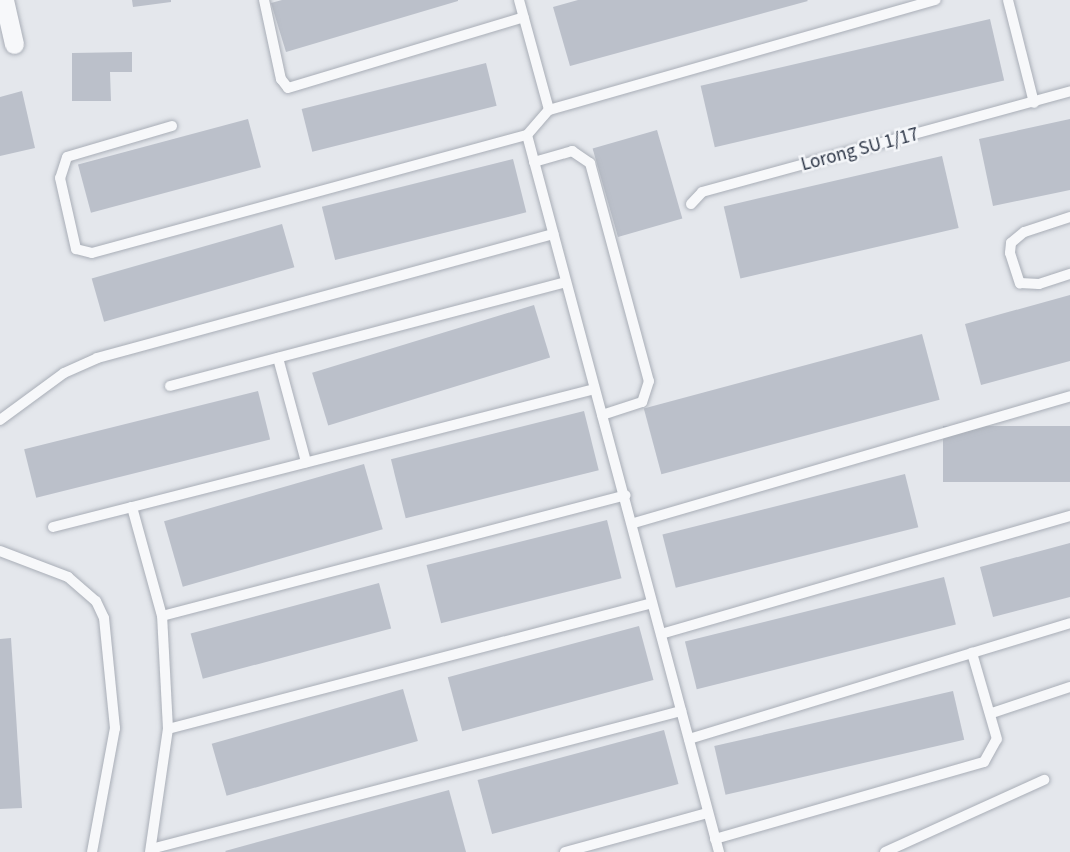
<!DOCTYPE html>
<html>
<head>
<meta charset="utf-8">
<style>
	body { margin:0 }
	#map { position:relative; width:1070px; height:852px; overflow:hidden; background:#e4e7ec; font-family:"Source Sans 3",sans-serif }
	div>[style] { position:absolute }
	[style*='--x'] { left:calc(var(--x)*1px); top:calc(var(--y)*1px); width:calc(var(--w)*1px); rotate:calc(var(--a)*1deg) }
	.building>* { inset:0; background:#bbc0ca; transform-origin:0 0 }
	.roads { filter:drop-shadow(0 0 2px #a9aeb7) drop-shadow(0 0 2px #a9aeb7) }
	.service>* { height:10px; margin:-5px; padding:0 5px; transform-origin:5px; border-radius:5px; background:#f7f8fa }
	.minor>* { height:19px; margin:-9.5px; padding:0 9.5px; transform-origin:9.5px; border-radius:9.5px; background:#f7f8fa }
	span { translate:-50% -50%; white-space:nowrap; text-align:center; line-height:1.15; -webkit-text-stroke:5px #f4f6f9; paint-order:stroke }
	.street-label { font-size:19px; color:#2b3445 }
</style>
</head>
<body>
<div id="map">
	<div class="building">
		<div style="clip-path:polygon(132px 0,171px 0,171px 2px,133px 7px)"></div>
		<div style="clip-path:polygon(282px 0,458px 0,458px 1px,286px 52px,271px 3px)"></div>
		<div style="clip-path:polygon(578px 0,807px 0,808px 1px,570px 66px,553px 7px)"></div>
		<div style="left:990px;top:19px;width:63px;height:297px;rotate:77deg"></div>
		<div style="clip-path:polygon(132px 52px,132px 72px,110px 72px,111px 101px,72px 101px,72px 53px)"></div>
		<div style="left:486px;top:63px;width:44px;height:190px;rotate:76deg"></div>
		<div style="clip-path:polygon(22px 91px,35px 148px,0 156px,0 97px)"></div>
		<div style="left:248px;top:119px;width:50px;height:176px;rotate:75deg"></div>
		<div style="clip-path:polygon(1070px 119px,1070px 190px,993px 206px,979px 139px)"></div>
		<div style="left:657px;top:130px;width:92px;height:67px;rotate:74deg"></div>
		<div style="left:942px;top:156px;width:74px;height:224px;rotate:77deg"></div>
		<div style="left:513px;top:159px;width:55px;height:197px;rotate:76deg"></div>
		<div style="left:282px;top:224px;width:45px;height:198px;rotate:74deg"></div>
		<div style="clip-path:polygon(1070px 295px,1070px 361px,981px 385px,965px 324px)"></div>
		<div style="left:534px;top:305px;width:55px;height:232px;rotate:73deg"></div>
		<div style="left:922px;top:334px;width:68px;height:288px;rotate:75deg"></div>
		<div style="left:258px;top:391px;width:50px;height:241px;rotate:76deg"></div>
		<div style="left:584px;top:411px;width:61px;height:199px;rotate:76deg"></div>
		<div style="left:1070px;top:426px;width:56px;height:127px;rotate:90deg"></div>
		<div style="left:364px;top:464px;width:68px;height:208px;rotate:74deg"></div>
		<div style="left:905px;top:474px;width:55px;height:250px;rotate:76deg"></div>
		<div style="left:607px;top:520px;width:60px;height:186px;rotate:76deg"></div>
		<div style="clip-path:polygon(1070px 543px,1070px 597px,993px 617px,980px 567px)"></div>
		<div style="left:944px;top:577px;width:49px;height:267px;rotate:76deg"></div>
		<div style="left:379px;top:583px;width:47px;height:195px;rotate:75deg"></div>
		<div style="left:639px;top:626px;width:56px;height:198px;rotate:75deg"></div>
		<div style="clip-path:polygon(11px 638px,22px 808px,0 809px,0 639px)"></div>
		<div style="left:403px;top:689px;width:54px;height:199px;rotate:74deg"></div>
		<div style="left:953px;top:691px;width:50px;height:245px;rotate:77deg"></div>
		<div style="left:664px;top:730px;width:56px;height:193px;rotate:75deg"></div>
		<div style="clip-path:polygon(449px 790px,466px 852px,226px 852px,225px 851px)"></div>
	</div>
	<div class="roads">
		<div class="service">
			<div style="--x:264;--y:0;--w:81;--a:77.9"></div>
			<div style="--x:281;--y:79;--w:11;--a:52"></div>
			<div style="--x:288;--y:88;--w:246;--a:-16.7"></div>
			<div style="--x:519;--y:0;--w:114;--a:74.7"></div>
			<div style="--x:1008;--y:0;--w:106;--a:75.8"></div>
			<div style="--x:172;--y:126;--w:109;--a:163.6"></div>
			<div style="--x:67;--y:157;--w:22;--a:108"></div>
			<div style="--x:60;--y:178;--w:73;--a:77.3"></div>
			<div style="--x:76;--y:249;--w:16;--a:14"></div>
			<div style="--x:92;--y:253;--w:451;--a:-15.2"></div>
			<div style="--x:534;--y:162;--w:40;--a:-16"></div>
			<div style="--x:572;--y:151;--w:22;--a:34"></div>
			<div style="--x:590;--y:163;--w:226;--a:74.9"></div>
			<div style="--x:649;--y:381;--w:22;--a:108"></div>
			<div style="--x:642;--y:402;--w:42;--a:162"></div>
			<div style="--x:691;--y:204;--w:16;--a:-47"></div>
			<div style="--x:702;--y:192;--w:382;--a:-15.3"></div>
			<div style="--x:1070;--y:217;--w:48;--a:161.9"></div>
			<div style="--x:1024;--y:232;--w:17;--a:140"></div>
			<div style="--x:1011;--y:243;--w:10;--a:96"></div>
			<div style="--x:1010;--y:253;--w:32;--a:72"></div>
			<div style="--x:1020;--y:283;--w:19;--a:3"></div>
			<div style="--x:1039;--y:284;--w:33;--a:-18"></div>
			<div style="--x:278;--y:358;--w:108;--a:74.9"></div>
			<div style="--x:170;--y:386;--w:409;--a:-14.7"></div>
			<div style="--x:0;--y:420;--w:79;--a:-36.3"></div>
			<div style="--x:64;--y:373;--w:36;--a:-24"></div>
			<div style="--x:97;--y:358;--w:473;--a:-15.2"></div>
			<div style="--x:634;--y:523;--w:454;--a:-16.2"></div>
			<div style="--x:53;--y:527;--w:81;--a:-14.2"></div>
			<div style="--x:0;--y:551;--w:73;--a:20.9"></div>
			<div style="--x:68;--y:577;--w:37;--a:41"></div>
			<div style="--x:96;--y:601;--w:19;--a:65"></div>
			<div style="--x:104;--y:618;--w:111;--a:84.3"></div>
			<div style="--x:115;--y:728;--w:126;--a:100.5"></div>
			<div style="--x:162;--y:616;--w:479;--a:-14.6"></div>
			<div style="--x:661;--y:634;--w:426;--a:-16.1"></div>
			<div style="--x:992;--y:713;--w:82;--a:-18.4"></div>
			<div style="--x:168;--y:729;--w:500;--a:-14.59"></div>
			<div style="--x:689;--y:739;--w:398;--a:-16.9"></div>
			<div style="--x:715;--y:839;--w:280;--a:-16"></div>
			<div style="--x:984;--y:762;--w:26;--a:-61"></div>
			<div style="--x:997;--y:739;--w:90;--a:-106.2"></div>
			<div style="--x:151;--y:849;--w:548;--a:-14.59"></div>
			<div style="--x:150;--y:852;--w:124;--a:-81.7"></div>
			<div style="--x:168;--y:729;--w:113;--a:-93"></div>
			<div style="--x:162;--y:616;--w:113;--a:-105.4"></div>
			<div style="--x:132;--y:507;--w:477;--a:-14.3"></div>
			<div style="--x:565;--y:852;--w:148;--a:-15.3"></div>
			<div style="--x:719;--y:852;--w:742;--a:-104.99"></div>
			<div style="--x:527;--y:135;--w:33;--a:-49"></div>
			<div style="--x:549;--y:110;--w:402;--a:-15.9"></div>
			<div style="--x:885;--y:852;--w:175;--a:-24.4"></div>
		</div>
		<div class="minor">
			<div style="--x:4;--y:0;--w:45;--a:77.2"></div>
		</div>
	</div>
	<div class="street-label">
		<span style="left:860px;top:150px;rotate:-15deg">Lorong SU 1/17</span>
	</div>
</div>
</body>
</html>
